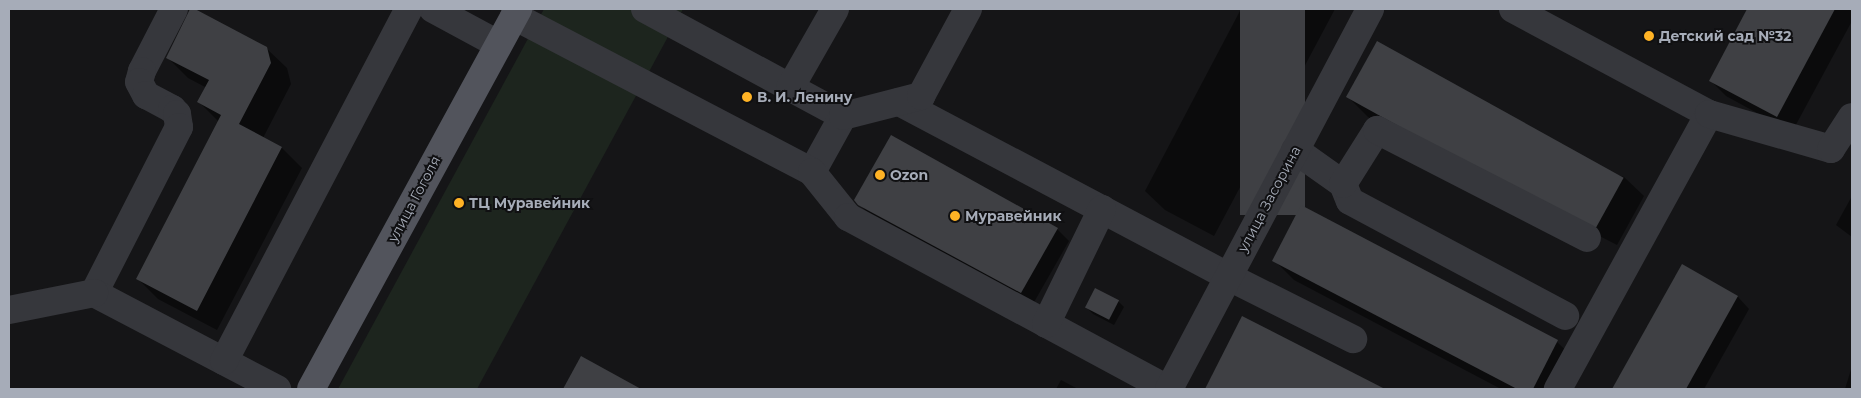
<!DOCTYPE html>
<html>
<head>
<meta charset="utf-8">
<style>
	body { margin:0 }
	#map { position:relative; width:1861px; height:398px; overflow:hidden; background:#151517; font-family:Montserrat,sans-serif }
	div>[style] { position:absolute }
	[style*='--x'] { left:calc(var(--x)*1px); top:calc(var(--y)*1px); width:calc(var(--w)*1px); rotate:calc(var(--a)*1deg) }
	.green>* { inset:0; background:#1d251e }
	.shadow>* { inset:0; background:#0007 }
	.building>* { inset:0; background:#3f4044; transform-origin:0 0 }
	.minor>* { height:28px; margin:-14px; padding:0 14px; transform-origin:14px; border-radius:14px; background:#36373c }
	.major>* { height:28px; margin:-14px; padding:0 14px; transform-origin:14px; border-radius:14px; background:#52545c }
	.dots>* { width:14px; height:14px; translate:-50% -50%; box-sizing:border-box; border:2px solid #101012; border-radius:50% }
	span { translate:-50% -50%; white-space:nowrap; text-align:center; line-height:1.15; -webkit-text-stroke:4px #101012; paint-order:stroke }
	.poi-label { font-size:14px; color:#a6acb8; font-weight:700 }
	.left { translate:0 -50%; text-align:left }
	.street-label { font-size:14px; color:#a6acb8 }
	.frame { position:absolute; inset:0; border:10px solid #a6acb8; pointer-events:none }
</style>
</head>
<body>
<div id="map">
	<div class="green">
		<div style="clip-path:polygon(544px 9px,683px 9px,477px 389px,338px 389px)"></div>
	</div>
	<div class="shadow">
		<div style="clip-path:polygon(190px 9px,266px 48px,287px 68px,291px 84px,263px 138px,282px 148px,302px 168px,217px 330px,158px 299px,137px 278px,219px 122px,199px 102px,207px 88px,188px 78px,168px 58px,189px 17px)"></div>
		<div style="clip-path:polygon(1241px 9px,1335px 9px,1214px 236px,1165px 210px,1145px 191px)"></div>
		<div style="clip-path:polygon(1749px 9px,1849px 9px,1852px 12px,1852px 21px,1792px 132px,1726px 96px,1710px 80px)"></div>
		<div style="clip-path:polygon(1348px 97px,1624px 177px,1644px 196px,1617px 245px,1368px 117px)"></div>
		<div style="clip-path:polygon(1852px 196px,1852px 237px,1836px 225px)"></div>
		<div style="clip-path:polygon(859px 204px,1057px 229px,1069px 241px,1033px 304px,871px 216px)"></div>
		<div style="clip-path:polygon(1302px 207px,1557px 342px,1577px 361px,1562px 389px,1501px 389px,1294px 280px,1274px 260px)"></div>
		<div style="clip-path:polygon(1682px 266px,1738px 297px,1749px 309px,1704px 389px,1613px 389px)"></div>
		<div style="clip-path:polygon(1118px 301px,1124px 307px,1114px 325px,1093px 314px,1087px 308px)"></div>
		<div style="clip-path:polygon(1242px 318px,1382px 389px,1206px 389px)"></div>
		<div style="clip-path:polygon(582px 358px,638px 389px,564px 389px)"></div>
		<div style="clip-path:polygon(1852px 366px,1852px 389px,1845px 389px)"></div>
		<div style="clip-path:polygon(1061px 380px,1078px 389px,1056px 389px)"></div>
	</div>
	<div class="building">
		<div style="clip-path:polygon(190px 9px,195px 9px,267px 47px,271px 63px,239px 124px,282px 147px,197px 311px,136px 279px,221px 115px,197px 102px,209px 80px,166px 58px)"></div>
		<div style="left:1240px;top:9px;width:65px;height:206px"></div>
		<div style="clip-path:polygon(1747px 9px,1835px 9px,1777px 117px,1709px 81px)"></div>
		<div style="left:1377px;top:41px;width:282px;height:64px;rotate:29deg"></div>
		<div style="clip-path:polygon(891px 135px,1058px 228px,1021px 293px,858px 205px,854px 200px)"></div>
		<div style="clip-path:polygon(1301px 205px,1558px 340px,1533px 389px,1517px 389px,1272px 261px)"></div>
		<div style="clip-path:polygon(1682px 264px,1738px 296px,1686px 389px,1612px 389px)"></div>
		<div style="left:1095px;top:288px;width:27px;height:22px;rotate:27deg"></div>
		<div style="clip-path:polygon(1242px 316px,1385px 389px,1205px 389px)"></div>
		<div style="clip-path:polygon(581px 356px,641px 389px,563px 389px)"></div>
	</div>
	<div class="minor">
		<div style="--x:174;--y:9;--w:70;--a:117.3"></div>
		<div style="--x:142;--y:71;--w:11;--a:105"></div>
		<div style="--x:139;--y:82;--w:15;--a:62"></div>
		<div style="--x:146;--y:95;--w:30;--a:28"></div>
		<div style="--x:172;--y:109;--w:7;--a:45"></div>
		<div style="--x:177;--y:114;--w:13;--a:81"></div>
		<div style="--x:179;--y:127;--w:186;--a:117.1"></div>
		<div style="--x:94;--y:293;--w:207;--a:27.7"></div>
		<div style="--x:433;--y:9;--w:74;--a:28.3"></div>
		<div style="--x:645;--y:9;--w:225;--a:28.4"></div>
		<div style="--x:843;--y:116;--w:64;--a:119"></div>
		<div style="--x:1513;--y:9;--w:222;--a:28.2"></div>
		<div style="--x:1709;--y:114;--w:314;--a:118.8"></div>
		<div style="--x:514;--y:16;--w:336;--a:27.6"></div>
		<div style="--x:812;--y:172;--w:58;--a:51.3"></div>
		<div style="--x:848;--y:217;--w:362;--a:28.3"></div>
		<div style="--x:790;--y:88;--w:91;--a:-60.3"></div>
		<div style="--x:899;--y:102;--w:374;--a:27.9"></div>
		<div style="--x:1229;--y:277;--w:139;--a:26.6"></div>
		<div style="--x:1709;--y:114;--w:127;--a:16"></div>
		<div style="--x:1831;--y:149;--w:38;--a:-57"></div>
		<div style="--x:843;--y:116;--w:81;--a:-14.4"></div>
		<div style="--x:921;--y:96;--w:99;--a:-61.6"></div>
		<div style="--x:1295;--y:150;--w:59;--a:35.3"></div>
		<div style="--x:1343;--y:184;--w:18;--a:68"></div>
		<div style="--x:1350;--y:201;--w:244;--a:28.1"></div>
		<div style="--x:1343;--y:184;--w:64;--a:-57.8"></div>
		<div style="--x:1377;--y:130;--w:236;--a:27.2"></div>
		<div style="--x:9;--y:310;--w:87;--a:-11.3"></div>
		<div style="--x:1046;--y:324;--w:128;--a:-64"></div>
		<div style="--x:224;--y:361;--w:398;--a:-62.3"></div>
		<div style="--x:1169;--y:389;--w:430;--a:-62.1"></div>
	</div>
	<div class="major">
		<div style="--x:311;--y:389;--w:433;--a:-61.4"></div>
	</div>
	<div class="dots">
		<div style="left:1649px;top:36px;background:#ffb325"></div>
		<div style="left:747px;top:97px;background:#ffb325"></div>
		<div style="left:880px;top:175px;background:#ffb325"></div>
		<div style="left:459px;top:203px;background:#ffb325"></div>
		<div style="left:955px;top:216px;background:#ffb325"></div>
	</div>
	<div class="poi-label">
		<span class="left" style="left:1659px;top:36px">Детский сад №32</span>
		<span class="left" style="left:757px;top:97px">В. И. Ленину</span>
		<span class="left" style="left:890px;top:175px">Ozon</span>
		<span class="left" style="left:469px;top:203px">ТЦ Муравейник</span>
		<span class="left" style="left:965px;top:216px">Муравейник</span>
	</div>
	<div class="street-label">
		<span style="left:414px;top:199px;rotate:-62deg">улица Гоголя</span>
		<span style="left:1269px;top:199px;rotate:-62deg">улица Засорина</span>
	</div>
	<div class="frame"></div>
</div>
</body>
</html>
